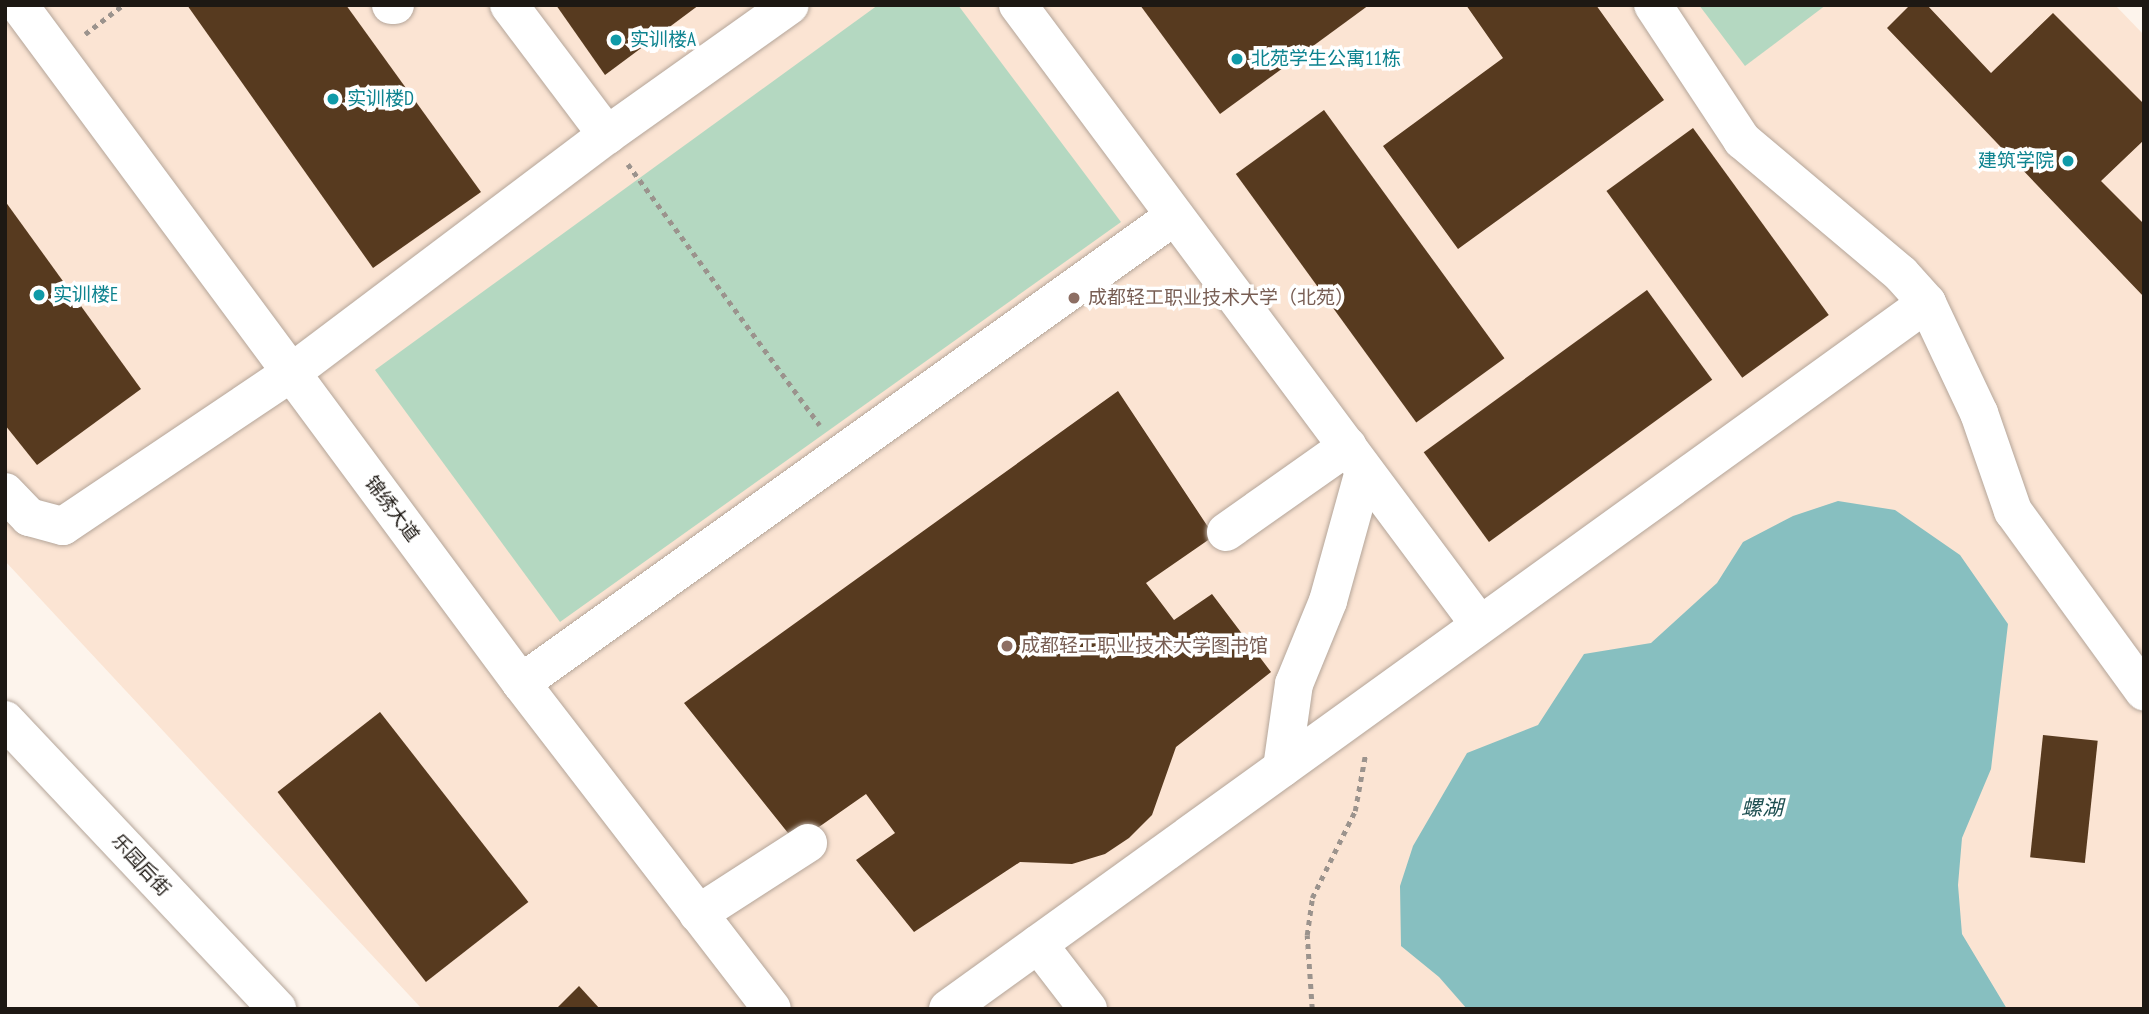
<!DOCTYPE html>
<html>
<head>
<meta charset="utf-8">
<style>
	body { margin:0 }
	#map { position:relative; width:2149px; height:1014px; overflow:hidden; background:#fdf4ec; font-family:"PT Sans Narrow","Noto Sans SC",sans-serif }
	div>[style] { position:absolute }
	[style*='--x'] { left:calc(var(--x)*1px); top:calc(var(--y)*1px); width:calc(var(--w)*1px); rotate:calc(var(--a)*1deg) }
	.built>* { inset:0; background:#fbe4d3 }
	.green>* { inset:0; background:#b4d8c1 }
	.water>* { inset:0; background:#87bfc0 }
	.building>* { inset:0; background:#573a1f; transform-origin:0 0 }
	.path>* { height:4.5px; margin-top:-2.25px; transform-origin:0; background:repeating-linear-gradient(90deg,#9b938d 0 5px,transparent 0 10px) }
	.roads { filter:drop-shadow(0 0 2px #b4a599) drop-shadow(0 0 2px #b4a599) }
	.minor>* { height:38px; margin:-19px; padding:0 19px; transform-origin:19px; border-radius:19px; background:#fff }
	.dots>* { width:19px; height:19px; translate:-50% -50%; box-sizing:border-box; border:4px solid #fff; border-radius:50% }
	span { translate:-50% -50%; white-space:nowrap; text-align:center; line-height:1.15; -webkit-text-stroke:7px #fff; paint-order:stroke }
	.culture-label { font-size:19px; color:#0d838f }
	.left { translate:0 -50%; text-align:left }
	.right { translate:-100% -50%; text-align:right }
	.education-label { font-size:19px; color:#785e54 }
	.street-label { font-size:19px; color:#1d1813 }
	.water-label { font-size:21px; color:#1d4e50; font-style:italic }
	.frame { position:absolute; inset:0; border:7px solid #1d1813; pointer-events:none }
</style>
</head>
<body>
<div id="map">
	<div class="built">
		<div style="clip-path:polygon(5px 5px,2115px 5px,2144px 35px,2144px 1009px,422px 1009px,5px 561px)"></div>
	</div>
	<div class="green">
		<div style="clip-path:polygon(878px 5px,958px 5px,1121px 222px,560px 622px,375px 370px)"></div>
		<div style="clip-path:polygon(1699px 5px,1826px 5px,1745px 66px)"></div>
	</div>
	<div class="water">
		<div style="clip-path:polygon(1838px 501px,1895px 510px,1960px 555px,2008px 624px,1991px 769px,1962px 838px,1958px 885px,1962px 934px,2007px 1009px,1467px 1009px,1439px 977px,1401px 946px,1400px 886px,1413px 846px,1467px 753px,1538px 725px,1584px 654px,1651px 643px,1717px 583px,1743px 542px,1793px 516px)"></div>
	</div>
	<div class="building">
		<div style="clip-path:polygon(187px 5px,346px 5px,481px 192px,373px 268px)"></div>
		<div style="clip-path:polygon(556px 5px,699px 5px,605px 75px)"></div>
		<div style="clip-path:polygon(1140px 5px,1369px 5px,1220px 114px)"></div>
		<div style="clip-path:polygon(1466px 5px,1596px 5px,1664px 100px,1458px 249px,1383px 146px,1503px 58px)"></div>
		<div style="clip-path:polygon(1910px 5px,1927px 5px,1991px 73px,2053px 13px,2144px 104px,2144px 140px,2101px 181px,2144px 224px,2144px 297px,1887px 28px)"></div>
		<div style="left:1324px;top:110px;width:307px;height:109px;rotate:54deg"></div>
		<div style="left:1693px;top:128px;width:231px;height:107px;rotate:54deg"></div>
		<div style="clip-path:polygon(5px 201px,141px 389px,37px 465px,5px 425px)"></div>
		<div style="left:1647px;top:290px;width:111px;height:276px;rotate:54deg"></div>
		<div style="clip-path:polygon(1118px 391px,1214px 536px,1146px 583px,1174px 620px,1212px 594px,1271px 672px,1176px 747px,1152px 815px,1129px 838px,1105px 854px,1072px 864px,1020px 862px,914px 932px,856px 860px,895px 833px,866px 794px,796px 843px,684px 703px)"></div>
		<div style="left:380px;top:712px;width:241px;height:130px;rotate:52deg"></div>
		<div style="left:2043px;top:735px;width:55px;height:123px;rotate:6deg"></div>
		<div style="clip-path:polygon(579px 986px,600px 1009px,556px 1009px)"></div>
	</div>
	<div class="path">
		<div style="--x:85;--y:34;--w:48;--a:-37.3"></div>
		<div style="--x:628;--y:164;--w:324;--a:53.7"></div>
		<div style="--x:1312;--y:1009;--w:74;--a:-93.9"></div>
		<div style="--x:1307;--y:935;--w:37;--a:-82"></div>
		<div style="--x:1312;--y:898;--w:97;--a:-63.7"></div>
		<div style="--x:1355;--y:811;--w:56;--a:-79.7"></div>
	</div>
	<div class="roads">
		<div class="minor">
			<div style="--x:19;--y:5;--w:844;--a:53.48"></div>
			<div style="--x:521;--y:683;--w:411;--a:52.4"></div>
			<div style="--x:391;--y:5;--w:4;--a:0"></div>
			<div style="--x:509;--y:5;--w:163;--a:53"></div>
			<div style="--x:1018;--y:5;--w:773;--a:53.31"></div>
			<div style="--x:1653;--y:5;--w:162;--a:56.6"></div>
			<div style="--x:1742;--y:140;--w:208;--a:40.1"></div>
			<div style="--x:1901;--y:274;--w:39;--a:48"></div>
			<div style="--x:1927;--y:303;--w:122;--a:64.7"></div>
			<div style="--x:1979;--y:413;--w:104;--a:70.9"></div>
			<div style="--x:2013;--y:511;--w:223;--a:54"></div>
			<div style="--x:5;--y:492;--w:35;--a:46"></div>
			<div style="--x:29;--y:517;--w:35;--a:15"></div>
			<div style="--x:63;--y:526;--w:275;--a:-33.9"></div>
			<div style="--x:291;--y:373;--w:396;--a:-37"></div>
			<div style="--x:607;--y:135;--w:224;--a:-35.4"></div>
			<div style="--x:1226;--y:532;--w:149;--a:-35.2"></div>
			<div style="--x:521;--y:683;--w:801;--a:-35.55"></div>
			<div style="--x:5;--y:720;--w:397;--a:46.7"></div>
			<div style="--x:1282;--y:768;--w:85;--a:-81.9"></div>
			<div style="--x:1294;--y:684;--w:90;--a:-67.7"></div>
			<div style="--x:1328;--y:601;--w:135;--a:-74.5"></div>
			<div style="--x:698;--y:914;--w:131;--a:-32.8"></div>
			<div style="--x:1038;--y:944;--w:82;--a:52.4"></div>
			<div style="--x:948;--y:1009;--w:1207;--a:-35.8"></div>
		</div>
	</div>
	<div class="dots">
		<div style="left:616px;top:40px;background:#0f9aa8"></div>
		<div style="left:1237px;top:59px;background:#0f9aa8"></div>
		<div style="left:333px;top:99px;background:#0f9aa8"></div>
		<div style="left:2068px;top:161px;background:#0f9aa8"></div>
		<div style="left:39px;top:295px;background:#0f9aa8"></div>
		<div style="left:1074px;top:298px;background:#8d6e63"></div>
		<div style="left:1007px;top:646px;background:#8d6e63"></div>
	</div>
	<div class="culture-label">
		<span class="left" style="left:630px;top:40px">实训楼A</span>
		<span class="left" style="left:1251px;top:59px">北苑学生公寓11栋</span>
		<span class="left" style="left:347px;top:99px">实训楼D</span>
		<span class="right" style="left:2054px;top:161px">建筑学院</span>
		<span class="left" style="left:53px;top:295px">实训楼E</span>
	</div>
	<div class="education-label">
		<span class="left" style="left:1088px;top:298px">成都轻工职业技术大学（北苑）</span>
		<span class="left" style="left:1021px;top:646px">成都轻工职业技术大学图书馆</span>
	</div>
	<div class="street-label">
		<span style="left:392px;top:509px;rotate:53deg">锦绣大道</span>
		<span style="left:141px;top:865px;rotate:47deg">乐园后街</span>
	</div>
	<div class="water-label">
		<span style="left:1762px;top:808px">螺湖</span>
	</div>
	<div class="frame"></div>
</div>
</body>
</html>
